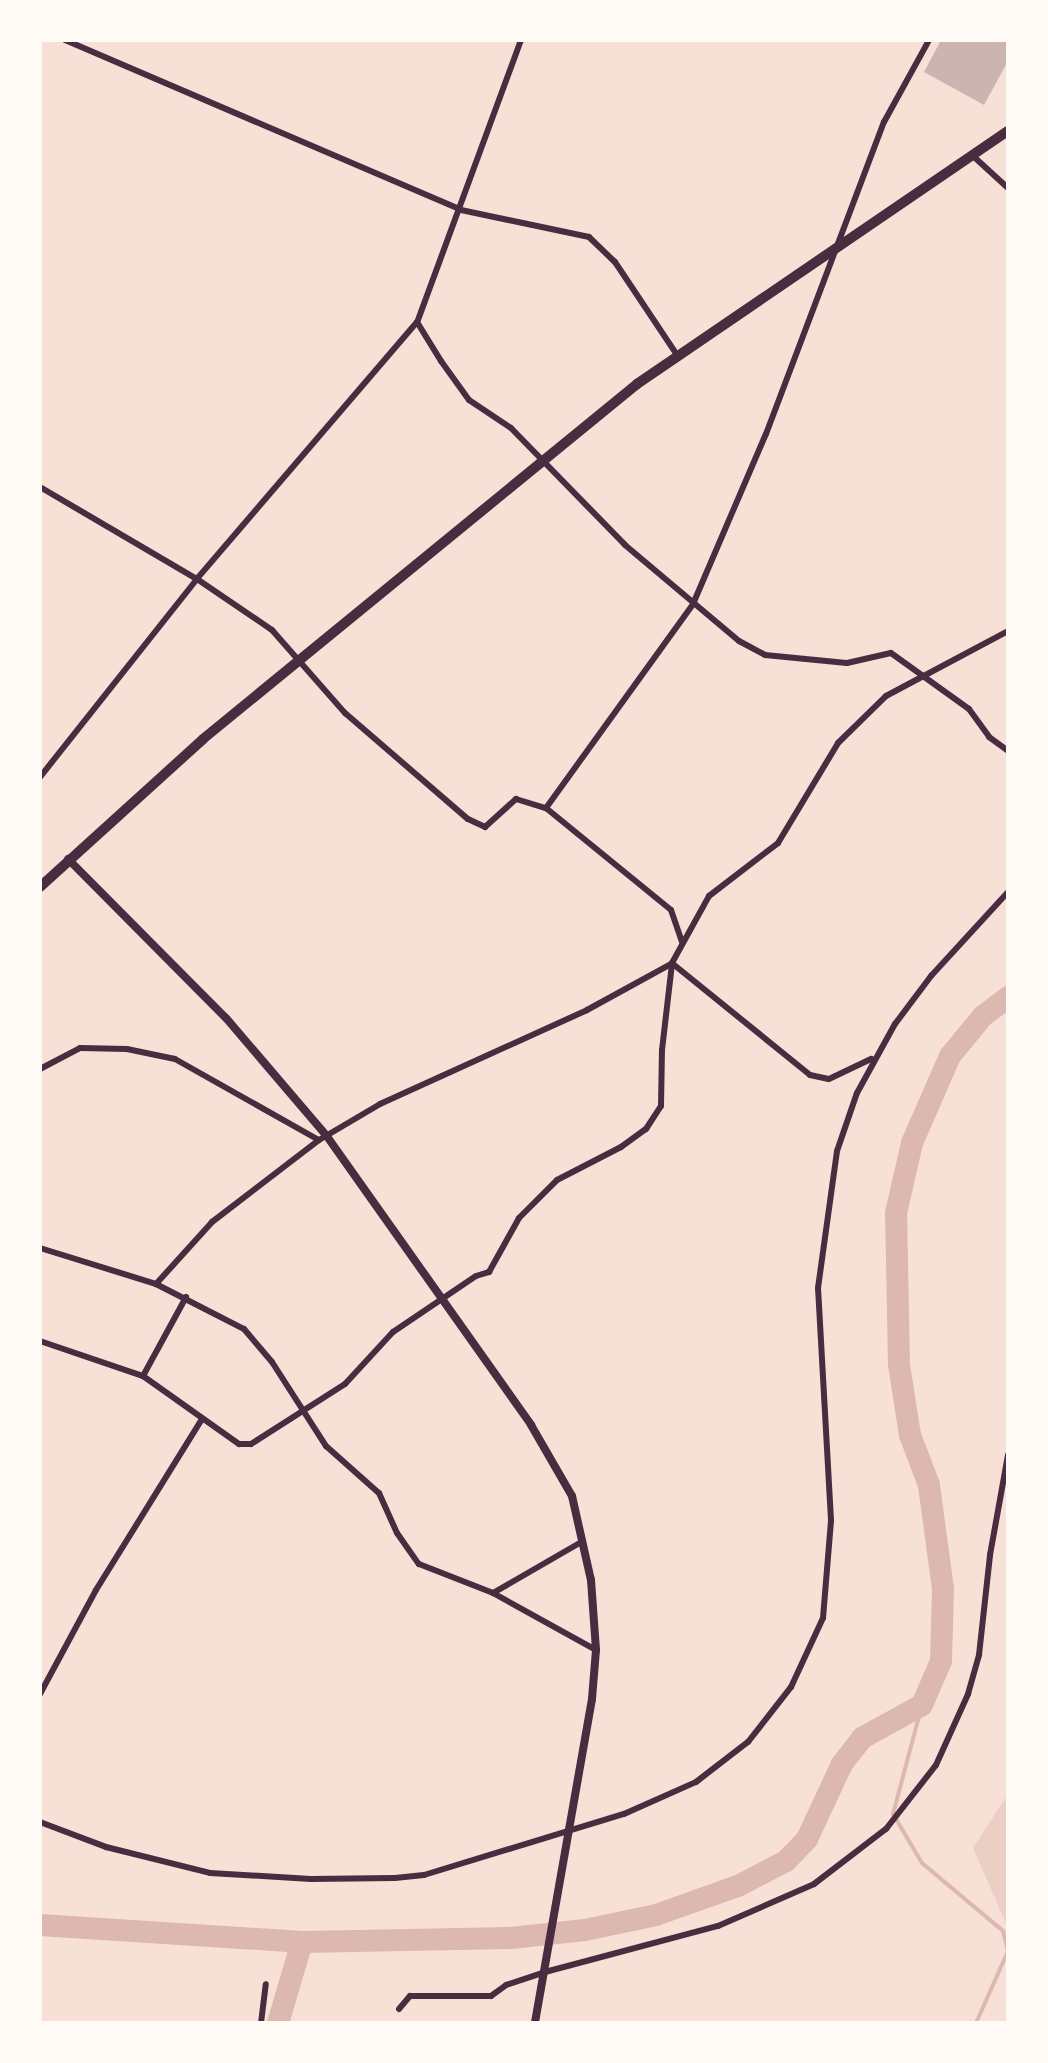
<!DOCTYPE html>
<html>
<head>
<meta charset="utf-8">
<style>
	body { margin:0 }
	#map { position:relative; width:1048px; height:2063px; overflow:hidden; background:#f7e1d7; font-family:"Source Sans 3",sans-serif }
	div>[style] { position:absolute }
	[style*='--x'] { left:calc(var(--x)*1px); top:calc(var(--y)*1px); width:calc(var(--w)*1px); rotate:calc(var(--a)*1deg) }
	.green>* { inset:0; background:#ebcfc5 }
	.stream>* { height:4px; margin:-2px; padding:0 2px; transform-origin:2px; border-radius:2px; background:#dcb8b0 }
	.river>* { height:22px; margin:-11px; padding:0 11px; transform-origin:11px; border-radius:11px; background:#dcb8b0 }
	.building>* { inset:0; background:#ccb4b1 }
	.minor>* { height:6px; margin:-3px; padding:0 3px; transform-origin:3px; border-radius:3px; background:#4a2c40 }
	.tertiary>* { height:8px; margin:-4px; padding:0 4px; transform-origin:4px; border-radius:4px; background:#4a2c40 }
	.primary>* { height:10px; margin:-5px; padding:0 5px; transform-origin:5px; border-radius:5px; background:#4a2c40 }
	span { translate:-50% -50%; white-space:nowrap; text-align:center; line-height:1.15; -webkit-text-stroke:10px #fffaf5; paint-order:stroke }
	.frame { position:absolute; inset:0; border:42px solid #fffaf5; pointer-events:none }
</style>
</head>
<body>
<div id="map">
	<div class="green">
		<div style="clip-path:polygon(1008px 1794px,1008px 1928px,973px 1848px)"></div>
	</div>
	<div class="stream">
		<div style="--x:922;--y:1705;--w:113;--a:104.9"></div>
		<div style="--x:893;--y:1814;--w:57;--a:59.4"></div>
		<div style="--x:922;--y:1863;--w:106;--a:40"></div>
		<div style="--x:1003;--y:1931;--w:21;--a:76"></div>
		<div style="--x:976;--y:2023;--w:79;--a:-66"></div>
	</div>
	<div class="river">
		<div style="--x:40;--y:1925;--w:263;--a:3.7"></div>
		<div style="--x:302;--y:1942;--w:209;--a:-1.1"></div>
		<div style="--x:511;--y:1938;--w:74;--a:-6.2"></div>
		<div style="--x:585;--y:1930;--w:73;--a:-11.9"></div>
		<div style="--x:656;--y:1915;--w:87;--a:-19.5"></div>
		<div style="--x:738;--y:1886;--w:54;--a:-27.5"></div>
		<div style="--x:786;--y:1861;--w:30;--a:-46"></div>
		<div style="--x:807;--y:1839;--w:83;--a:-65"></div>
		<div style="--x:842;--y:1764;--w:33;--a:-52"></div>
		<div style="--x:862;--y:1738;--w:68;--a:-28.8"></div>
		<div style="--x:922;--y:1705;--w:48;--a:-66.6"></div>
		<div style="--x:941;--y:1661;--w:72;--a:-88.4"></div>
		<div style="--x:943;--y:1589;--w:105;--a:-97.7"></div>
		<div style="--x:929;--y:1485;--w:53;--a:-110.8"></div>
		<div style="--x:910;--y:1435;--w:71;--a:-98.9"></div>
		<div style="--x:899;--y:1365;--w:152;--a:-91.1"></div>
		<div style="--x:896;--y:1213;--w:72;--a:-77.1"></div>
		<div style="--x:912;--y:1143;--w:95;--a:-66.4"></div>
		<div style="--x:950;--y:1056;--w:52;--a:-50.5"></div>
		<div style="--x:983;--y:1016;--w:31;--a:-37"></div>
		<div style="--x:278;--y:2023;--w:84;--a:-73.5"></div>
	</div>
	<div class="building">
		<div style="clip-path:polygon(941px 40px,1008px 40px,1008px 61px,984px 105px,924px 72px)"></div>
	</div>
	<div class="minor">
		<div style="--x:65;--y:40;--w:431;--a:23.2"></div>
		<div style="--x:461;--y:210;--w:131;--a:11.9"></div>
		<div style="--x:589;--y:237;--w:36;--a:44"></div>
		<div style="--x:615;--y:262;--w:112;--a:56.3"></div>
		<div style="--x:521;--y:40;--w:301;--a:110.2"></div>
		<div style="--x:417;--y:322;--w:46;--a:58.4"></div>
		<div style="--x:441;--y:361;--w:48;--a:54.3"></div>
		<div style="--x:469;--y:400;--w:50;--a:33.7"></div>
		<div style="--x:511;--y:428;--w:163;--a:45.7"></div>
		<div style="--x:625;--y:545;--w:149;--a:40.1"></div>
		<div style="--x:739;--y:641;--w:30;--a:28"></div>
		<div style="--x:765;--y:655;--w:82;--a:5.6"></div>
		<div style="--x:847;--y:663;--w:45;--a:-12.8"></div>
		<div style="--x:891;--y:653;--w:96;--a:35.7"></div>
		<div style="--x:969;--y:709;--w:34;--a:54"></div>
		<div style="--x:989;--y:737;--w:24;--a:36"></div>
		<div style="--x:973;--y:156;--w:47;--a:42.4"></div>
		<div style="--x:417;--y:322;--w:338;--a:130.6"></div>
		<div style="--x:197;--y:579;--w:91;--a:34.2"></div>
		<div style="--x:272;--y:630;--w:111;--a:48.7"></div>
		<div style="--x:345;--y:713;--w:162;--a:40.8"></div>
		<div style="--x:468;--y:819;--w:19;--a:25"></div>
		<div style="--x:485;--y:827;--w:42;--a:-42.1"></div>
		<div style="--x:516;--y:799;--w:31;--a:17"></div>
		<div style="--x:546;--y:808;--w:161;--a:39.2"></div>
		<div style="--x:671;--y:910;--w:34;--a:71"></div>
		<div style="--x:40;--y:487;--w:182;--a:30.4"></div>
		<div style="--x:197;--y:579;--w:253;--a:128.4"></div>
		<div style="--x:546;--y:808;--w:251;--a:-54.2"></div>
		<div style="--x:693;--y:604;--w:185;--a:-66.8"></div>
		<div style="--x:766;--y:434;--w:334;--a:-69.3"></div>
		<div style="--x:884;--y:122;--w:94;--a:-61.2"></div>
		<div style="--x:673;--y:964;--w:176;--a:39"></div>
		<div style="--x:810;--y:1075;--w:19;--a:12"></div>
		<div style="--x:829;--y:1079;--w:47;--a:-25.5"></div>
		<div style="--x:40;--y:1069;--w:45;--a:-27.7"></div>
		<div style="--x:80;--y:1048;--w:47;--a:1.2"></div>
		<div style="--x:127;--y:1049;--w:49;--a:11.8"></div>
		<div style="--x:175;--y:1059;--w:165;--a:29.4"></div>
		<div style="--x:40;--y:1248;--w:121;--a:17.2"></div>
		<div style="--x:156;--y:1284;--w:99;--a:27.1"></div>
		<div style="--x:244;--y:1329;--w:43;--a:49.7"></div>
		<div style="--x:272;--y:1362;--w:100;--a:57.3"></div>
		<div style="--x:326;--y:1446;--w:71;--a:41.6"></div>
		<div style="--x:379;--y:1493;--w:44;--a:65.8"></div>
		<div style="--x:397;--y:1533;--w:38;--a:55"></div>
		<div style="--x:419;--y:1564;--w:79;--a:21.4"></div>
		<div style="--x:493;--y:1593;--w:104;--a:-30"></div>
		<div style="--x:156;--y:1284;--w:84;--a:-47.9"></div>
		<div style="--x:212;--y:1222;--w:135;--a:-37.5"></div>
		<div style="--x:319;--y:1140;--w:71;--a:-30.5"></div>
		<div style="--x:380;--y:1104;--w:227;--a:-24.4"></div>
		<div style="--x:587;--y:1010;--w:96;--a:-28.7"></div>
		<div style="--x:40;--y:1341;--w:109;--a:18.8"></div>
		<div style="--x:143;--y:1376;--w:118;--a:35.3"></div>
		<div style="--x:239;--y:1444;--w:12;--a:0"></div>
		<div style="--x:251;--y:1444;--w:112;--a:-32.6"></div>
		<div style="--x:345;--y:1384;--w:71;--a:-47.3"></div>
		<div style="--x:393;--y:1332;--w:100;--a:-34"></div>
		<div style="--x:476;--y:1276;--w:14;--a:-17"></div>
		<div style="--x:489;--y:1272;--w:62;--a:-60.9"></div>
		<div style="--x:519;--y:1218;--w:54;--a:-45"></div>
		<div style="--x:557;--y:1180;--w:72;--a:-27.3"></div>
		<div style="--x:621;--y:1147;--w:31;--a:-36"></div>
		<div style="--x:646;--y:1129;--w:27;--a:-57"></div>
		<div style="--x:661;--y:1106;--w:56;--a:-89"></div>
		<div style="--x:662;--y:1050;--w:88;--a:-83.4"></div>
		<div style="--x:672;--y:963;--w:77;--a:-61.1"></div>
		<div style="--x:709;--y:896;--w:87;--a:-37.5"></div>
		<div style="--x:778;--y:843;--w:117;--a:-59"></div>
		<div style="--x:838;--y:743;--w:67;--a:-44.4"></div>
		<div style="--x:886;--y:696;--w:138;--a:-28"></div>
		<div style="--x:143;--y:1376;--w:90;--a:-61.4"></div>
		<div style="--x:493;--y:1593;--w:118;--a:29"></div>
		<div style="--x:40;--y:1694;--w:118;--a:-61.7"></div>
		<div style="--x:96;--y:1590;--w:201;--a:-58.2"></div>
		<div style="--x:40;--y:1822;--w:71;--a:20.7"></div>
		<div style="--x:106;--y:1847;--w:107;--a:14"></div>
		<div style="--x:210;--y:1873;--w:101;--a:3.4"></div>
		<div style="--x:311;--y:1879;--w:84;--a:-0.7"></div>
		<div style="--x:395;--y:1878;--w:29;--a:-6"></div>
		<div style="--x:424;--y:1875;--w:209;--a:-17"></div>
		<div style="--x:624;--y:1814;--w:79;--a:-24"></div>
		<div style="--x:696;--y:1782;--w:66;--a:-37.6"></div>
		<div style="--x:748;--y:1742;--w:70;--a:-52"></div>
		<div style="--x:791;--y:1687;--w:76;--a:-65.1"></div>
		<div style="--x:823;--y:1618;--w:98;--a:-85.3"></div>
		<div style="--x:831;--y:1520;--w:232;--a:-93.2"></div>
		<div style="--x:818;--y:1288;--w:138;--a:-82.1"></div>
		<div style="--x:837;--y:1151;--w:61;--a:-71"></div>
		<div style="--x:857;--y:1093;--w:79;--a:-61.2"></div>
		<div style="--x:895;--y:1024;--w:60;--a:-53.1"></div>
		<div style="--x:931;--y:976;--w:114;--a:-47.5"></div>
		<div style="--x:399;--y:2009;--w:17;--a:-50"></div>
		<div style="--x:410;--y:1996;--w:81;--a:0"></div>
		<div style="--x:491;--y:1996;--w:19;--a:-36"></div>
		<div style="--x:506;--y:1985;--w:41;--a:-18.4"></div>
		<div style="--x:545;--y:1972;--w:179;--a:-14.9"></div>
		<div style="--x:718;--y:1926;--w:105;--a:-23.6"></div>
		<div style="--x:814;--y:1884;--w:91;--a:-37.4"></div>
		<div style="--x:886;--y:1829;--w:81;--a:-52"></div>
		<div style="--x:936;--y:1765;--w:78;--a:-65.7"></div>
		<div style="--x:968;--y:1694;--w:41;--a:-74.2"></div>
		<div style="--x:979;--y:1655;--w:101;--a:-83.7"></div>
		<div style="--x:990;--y:1555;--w:102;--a:-79.8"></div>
		<div style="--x:261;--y:2023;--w:39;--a:-83"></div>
	</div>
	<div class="tertiary">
		<div style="--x:68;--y:859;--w:224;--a:45.2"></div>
		<div style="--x:226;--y:1018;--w:154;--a:49.5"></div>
		<div style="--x:326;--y:1135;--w:355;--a:54.7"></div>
		<div style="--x:531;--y:1425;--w:82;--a:60"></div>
		<div style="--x:572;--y:1496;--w:86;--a:77.3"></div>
		<div style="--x:591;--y:1580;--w:70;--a:85.9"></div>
		<div style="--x:596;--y:1650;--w:49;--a:94.7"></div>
		<div style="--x:592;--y:1699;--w:329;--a:100"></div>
	</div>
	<div class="primary">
		<div style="--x:40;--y:887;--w:220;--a:-42.2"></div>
		<div style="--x:203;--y:739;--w:561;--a:-39.28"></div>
		<div style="--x:637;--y:384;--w:449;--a:-34.3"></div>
	</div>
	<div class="frame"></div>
</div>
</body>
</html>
